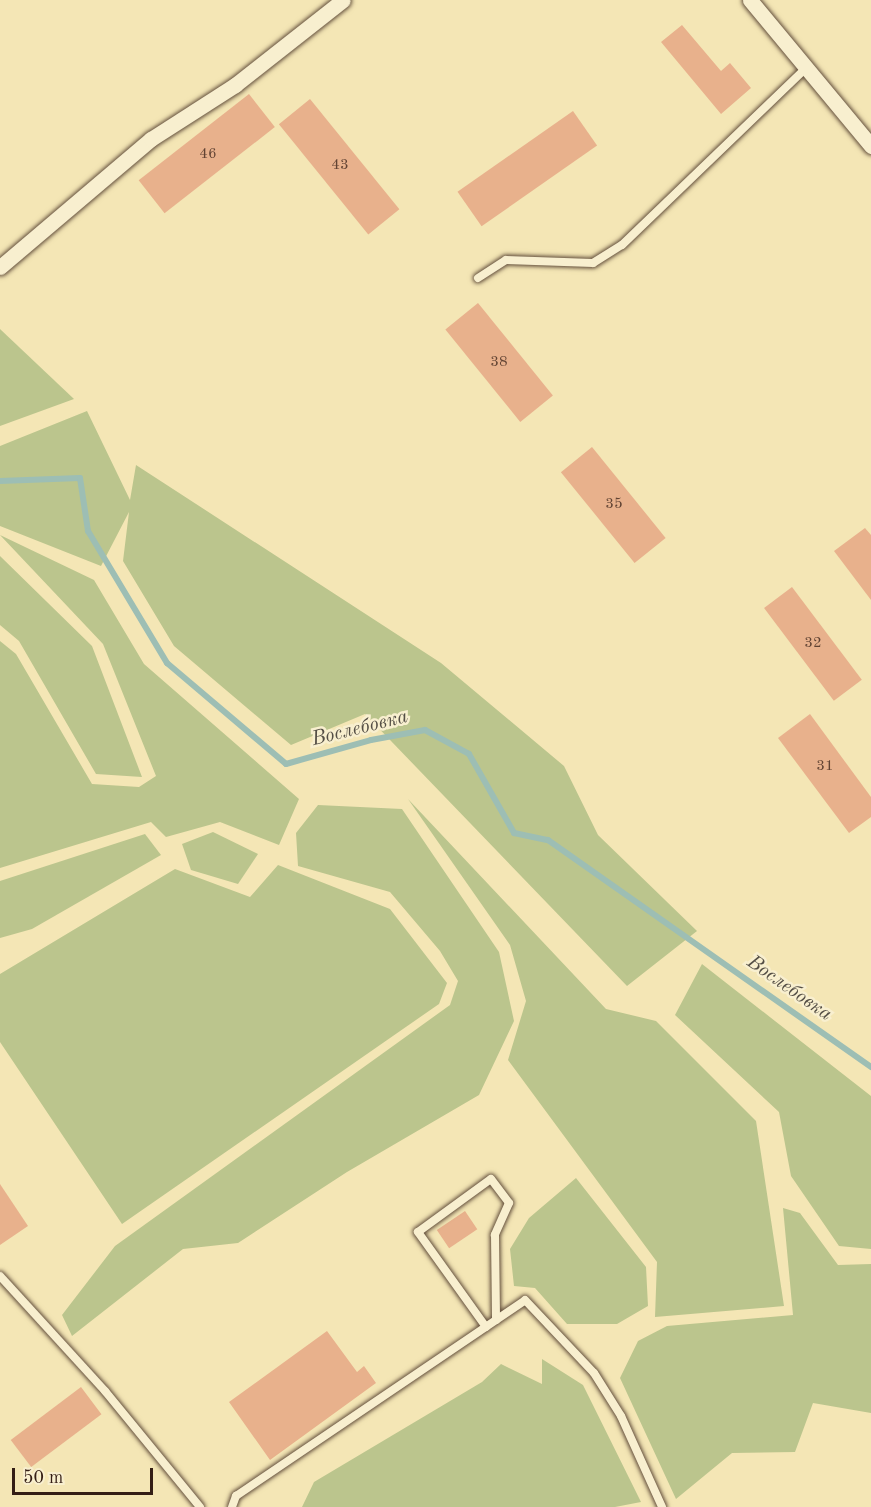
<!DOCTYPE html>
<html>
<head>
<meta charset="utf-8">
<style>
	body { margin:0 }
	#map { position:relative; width:871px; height:1507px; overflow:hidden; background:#f4e6b5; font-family:"Old Standard TT",serif }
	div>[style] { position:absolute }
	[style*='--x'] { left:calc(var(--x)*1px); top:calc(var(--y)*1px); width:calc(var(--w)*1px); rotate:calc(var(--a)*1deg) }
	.green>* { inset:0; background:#bbc58d }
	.stream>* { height:6px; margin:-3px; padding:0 3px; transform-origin:3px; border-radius:3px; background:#9dbeb4 }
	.building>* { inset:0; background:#e8b18c; transform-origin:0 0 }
	.roads { filter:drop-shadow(0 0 2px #64503d) drop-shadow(0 0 2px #64503d) }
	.lane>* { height:8px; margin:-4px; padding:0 4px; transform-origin:4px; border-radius:4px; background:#f8efcf }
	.street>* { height:15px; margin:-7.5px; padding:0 7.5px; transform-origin:7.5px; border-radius:7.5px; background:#f8efcf }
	span { translate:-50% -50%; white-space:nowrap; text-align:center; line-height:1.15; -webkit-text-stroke:5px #f8efcf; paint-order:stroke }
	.number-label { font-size:15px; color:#614333 }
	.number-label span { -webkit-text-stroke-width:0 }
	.water-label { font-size:20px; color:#544e45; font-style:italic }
	.scale { position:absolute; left:12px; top:1468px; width:141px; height:27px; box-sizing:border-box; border:3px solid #341e15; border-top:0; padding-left:8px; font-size:18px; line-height:21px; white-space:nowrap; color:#341e15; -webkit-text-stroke:4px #f8efcf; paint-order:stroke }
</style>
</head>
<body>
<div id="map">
	<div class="green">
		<div style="clip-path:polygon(0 329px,74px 399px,0 426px)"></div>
		<div style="clip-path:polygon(87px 411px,130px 500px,136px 465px,441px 663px,564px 766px,598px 835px,697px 931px,627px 986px,365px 714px,291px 745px,174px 646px,123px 561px,129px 512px,101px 566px,0 526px,0 446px)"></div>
		<div style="clip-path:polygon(0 535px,94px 580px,144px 664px,299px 799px,279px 845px,220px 822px,166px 837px,151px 822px,0 868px,0 641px,16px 654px,92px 784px,139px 787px,156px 776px,103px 644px)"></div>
		<div style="clip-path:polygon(0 556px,92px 646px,142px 777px,96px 774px,19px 641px,0 625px)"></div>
		<div style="clip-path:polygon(408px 799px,606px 1009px,656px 1021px,756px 1121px,784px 1306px,655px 1317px,657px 1262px,508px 1060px,526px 1001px,510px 945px)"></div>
		<div style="clip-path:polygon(318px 805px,402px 809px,499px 952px,514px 1021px,479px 1095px,347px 1172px,238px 1243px,183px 1249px,72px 1336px,62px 1315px,115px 1246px,450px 1005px,458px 981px,440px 951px,390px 892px,298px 866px,296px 833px)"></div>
		<div style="clip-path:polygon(213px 832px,258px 854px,238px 884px,191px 870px,182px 844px)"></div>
		<div style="clip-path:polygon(145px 834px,161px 855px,32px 929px,0 938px,0 881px)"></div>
		<div style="clip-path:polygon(278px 865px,390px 909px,447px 983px,439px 1004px,122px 1224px,0 1042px,0 974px,175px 869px,250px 897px)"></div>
		<div style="clip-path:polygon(702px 964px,871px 1096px,871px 1249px,839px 1246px,791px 1176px,779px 1112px,675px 1015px)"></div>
		<div style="clip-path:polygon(576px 1178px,646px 1267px,648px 1306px,617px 1324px,567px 1324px,535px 1288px,514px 1286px,510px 1249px,529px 1218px)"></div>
		<div style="clip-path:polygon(783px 1208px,800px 1213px,838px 1265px,871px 1264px,871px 1413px,813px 1403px,795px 1452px,732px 1453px,676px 1499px,620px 1378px,638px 1341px,667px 1326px,793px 1315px)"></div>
		<div style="clip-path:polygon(542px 1359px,583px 1385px,641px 1502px,615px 1507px,302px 1507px,314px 1482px,482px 1382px,501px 1364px,542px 1384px)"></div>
	</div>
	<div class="stream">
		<div style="--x:0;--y:481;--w:80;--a:-2.1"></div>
		<div style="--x:80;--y:478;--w:54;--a:81.4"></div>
		<div style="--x:88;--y:531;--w:154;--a:59.1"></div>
		<div style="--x:167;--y:663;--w:156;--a:40.3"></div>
		<div style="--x:286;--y:764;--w:88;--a:-15.8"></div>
		<div style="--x:371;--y:740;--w:55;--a:-10.5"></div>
		<div style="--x:425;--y:730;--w:50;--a:28.6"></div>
		<div style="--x:469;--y:754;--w:91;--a:60.3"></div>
		<div style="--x:514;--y:833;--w:35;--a:12"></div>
		<div style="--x:548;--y:840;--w:395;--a:35.1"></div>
	</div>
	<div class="building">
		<div style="clip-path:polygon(682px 25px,721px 71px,730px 63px,751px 88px,721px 114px,661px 42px)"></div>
		<div style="left:249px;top:94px;width:42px;height:140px;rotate:52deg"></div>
		<div style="left:310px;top:99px;width:142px;height:40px;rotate:51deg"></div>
		<div style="left:573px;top:111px;width:42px;height:141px;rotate:55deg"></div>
		<div style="left:478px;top:303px;width:119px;height:42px;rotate:51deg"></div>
		<div style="left:592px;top:447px;width:117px;height:40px;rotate:51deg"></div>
		<div style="clip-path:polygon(865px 528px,871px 535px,871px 600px,834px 551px)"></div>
		<div style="left:792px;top:587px;width:116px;height:35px;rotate:53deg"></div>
		<div style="clip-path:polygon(810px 714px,871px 797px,871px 817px,849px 833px,778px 738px)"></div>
		<div style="clip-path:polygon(0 1184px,28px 1226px,0 1245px)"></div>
		<div style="left:465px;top:1211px;width:22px;height:34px;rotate:56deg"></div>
		<div style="clip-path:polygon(327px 1331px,357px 1372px,364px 1366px,376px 1383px,270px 1460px,229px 1402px)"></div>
		<div style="left:81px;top:1387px;width:34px;height:88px;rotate:53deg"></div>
	</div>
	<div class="roads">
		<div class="lane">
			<div style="--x:478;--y:278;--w:33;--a:-33"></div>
			<div style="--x:506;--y:260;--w:87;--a:2"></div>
			<div style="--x:593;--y:263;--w:34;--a:-32"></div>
			<div style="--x:622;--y:245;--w:257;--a:-43.9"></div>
			<div style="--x:0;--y:1276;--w:156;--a:47.6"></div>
			<div style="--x:105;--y:1391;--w:150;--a:50.7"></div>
			<div style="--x:486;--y:1327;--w:117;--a:-125.6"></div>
			<div style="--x:418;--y:1232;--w:90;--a:-36"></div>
			<div style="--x:491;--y:1179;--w:30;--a:53"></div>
			<div style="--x:509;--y:1203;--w:35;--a:114"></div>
			<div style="--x:495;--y:1235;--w:85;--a:89.3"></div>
			<div style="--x:232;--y:1507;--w:12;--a:-70"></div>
			<div style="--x:236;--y:1496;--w:349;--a:-34.1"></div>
			<div style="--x:525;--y:1300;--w:100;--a:46.6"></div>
			<div style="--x:594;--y:1373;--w:51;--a:57.9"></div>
			<div style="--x:621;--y:1416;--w:100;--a:65.7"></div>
		</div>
		<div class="street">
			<div style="--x:750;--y:0;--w:190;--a:50.3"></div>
			<div style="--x:0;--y:267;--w:198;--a:-40.3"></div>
			<div style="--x:151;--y:139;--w:100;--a:-32.7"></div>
			<div style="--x:235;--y:85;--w:137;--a:-38.2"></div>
		</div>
	</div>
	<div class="number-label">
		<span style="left:208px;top:155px">46</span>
		<span style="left:340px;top:166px">43</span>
		<span style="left:499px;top:363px">38</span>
		<span style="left:614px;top:505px">35</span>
		<span style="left:813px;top:644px">32</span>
		<span style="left:825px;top:767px">31</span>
	</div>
	<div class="water-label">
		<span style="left:360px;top:729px;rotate:-14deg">Вослебовка</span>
		<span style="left:789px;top:989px;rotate:35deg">Вослебовка</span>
	</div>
	<div class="scale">50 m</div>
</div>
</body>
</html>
